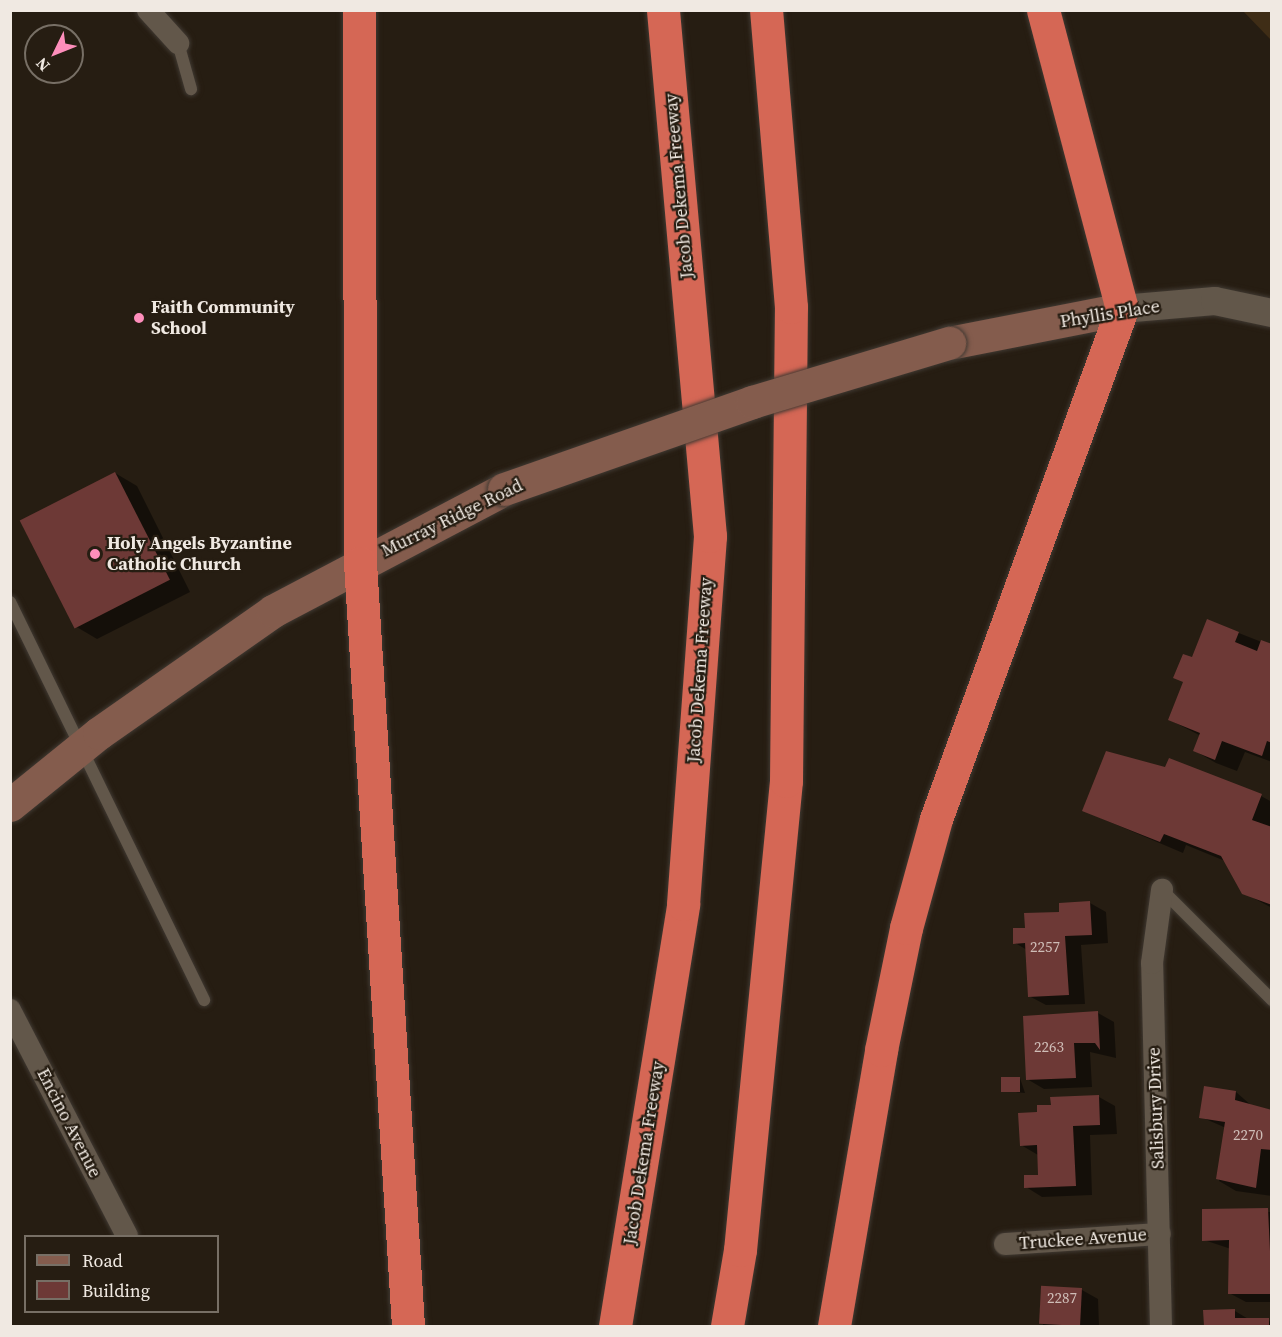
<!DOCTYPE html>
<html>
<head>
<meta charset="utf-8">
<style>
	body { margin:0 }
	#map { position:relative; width:1282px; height:1337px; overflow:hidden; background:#261d12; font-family:"Source Serif 4",serif }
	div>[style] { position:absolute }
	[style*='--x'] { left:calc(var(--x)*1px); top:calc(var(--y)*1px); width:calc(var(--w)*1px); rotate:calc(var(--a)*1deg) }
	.green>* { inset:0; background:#3f2d16 }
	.shadow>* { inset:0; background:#0007 }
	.building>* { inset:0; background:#6d3936; transform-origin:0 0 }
	.roads { filter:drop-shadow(0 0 2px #403932) drop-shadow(0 0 2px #403932) }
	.service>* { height:12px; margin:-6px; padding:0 6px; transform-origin:6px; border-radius:6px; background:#62574a }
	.minor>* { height:22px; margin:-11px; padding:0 11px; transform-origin:11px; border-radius:11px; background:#62574a }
	.tertiary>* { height:28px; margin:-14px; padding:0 14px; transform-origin:14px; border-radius:14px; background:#62574a }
	.secondary>* { height:33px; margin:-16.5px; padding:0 16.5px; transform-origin:16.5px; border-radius:16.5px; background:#845c4d }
	.motorway>* { height:33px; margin:-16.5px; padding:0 16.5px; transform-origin:16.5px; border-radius:16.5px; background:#d56755 }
	.bridges { filter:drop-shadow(0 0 2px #403932) drop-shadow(0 0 2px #403932) }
	.secondary-bridge>* { height:33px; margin:-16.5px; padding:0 16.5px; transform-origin:16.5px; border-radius:16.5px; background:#845c4d }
	.dots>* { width:16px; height:16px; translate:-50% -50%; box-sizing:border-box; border:3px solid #261d12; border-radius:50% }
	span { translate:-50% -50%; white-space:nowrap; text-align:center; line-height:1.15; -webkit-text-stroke:4.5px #261d12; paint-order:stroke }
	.number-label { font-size:15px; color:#cfbdb7 }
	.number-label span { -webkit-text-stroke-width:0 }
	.street-label { font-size:18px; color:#f0e9e2 }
	.poi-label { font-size:18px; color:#f0e9e2; font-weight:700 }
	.left { translate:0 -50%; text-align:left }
	.frame { position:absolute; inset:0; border:12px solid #f0e9e2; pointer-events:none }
	.legend { position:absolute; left:24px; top:1235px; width:195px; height:78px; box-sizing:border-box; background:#261d12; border:2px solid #776f65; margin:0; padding:8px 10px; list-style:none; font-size:18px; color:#f0e9e2 }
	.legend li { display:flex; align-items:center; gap:12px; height:30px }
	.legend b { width:30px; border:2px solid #776f65 }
	.north { position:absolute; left:24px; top:24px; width:60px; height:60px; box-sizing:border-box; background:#261d12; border:2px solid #776f65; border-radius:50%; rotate:227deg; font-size:16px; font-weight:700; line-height:24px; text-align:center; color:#f0e9e2 }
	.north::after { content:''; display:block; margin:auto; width:21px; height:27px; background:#fe8ebb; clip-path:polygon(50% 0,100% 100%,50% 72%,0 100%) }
</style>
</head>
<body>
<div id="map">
	<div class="green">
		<div style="clip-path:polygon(1243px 11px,1271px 11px,1271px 40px)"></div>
	</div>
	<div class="shadow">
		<div style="clip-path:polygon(115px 473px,137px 486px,190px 592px,97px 639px,75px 626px)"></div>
		<div style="clip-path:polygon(1208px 621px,1272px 646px,1272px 762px,1245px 752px,1237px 771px,1216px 763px,1195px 751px,1201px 736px,1170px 720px)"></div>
		<div style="clip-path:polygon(1261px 796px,1272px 802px,1272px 908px,1244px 893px,1225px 861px,1186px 845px,1183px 853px,1084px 811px)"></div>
		<div style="clip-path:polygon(1090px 903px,1106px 912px,1108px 943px,1081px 945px,1085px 1004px,1046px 1005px,1029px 996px,1027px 950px,1015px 943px,1027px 929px)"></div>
		<div style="clip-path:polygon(1098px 1013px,1114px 1022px,1116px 1058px,1090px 1052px,1092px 1087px,1044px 1089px,1027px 1079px)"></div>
		<div style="clip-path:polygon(1020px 1078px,1025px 1093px,1004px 1091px)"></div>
		<div style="clip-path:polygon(1236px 1092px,1252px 1106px,1272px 1110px,1272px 1196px,1236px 1191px,1219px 1181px,1226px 1128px,1201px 1117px)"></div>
		<div style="clip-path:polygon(1099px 1097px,1115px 1106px,1117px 1134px,1090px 1135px,1092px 1195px,1042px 1197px,1026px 1187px,1040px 1176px,1038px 1155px,1021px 1145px,1039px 1114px)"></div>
		<div style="clip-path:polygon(1203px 1210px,1272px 1212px,1272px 1302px,1246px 1302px,1229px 1293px,1231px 1249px,1204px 1240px)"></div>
		<div style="clip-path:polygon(1042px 1290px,1082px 1290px,1098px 1299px,1099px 1326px,1043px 1326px)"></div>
		<div style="clip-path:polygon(1205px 1311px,1235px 1311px,1250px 1320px,1269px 1320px,1272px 1326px,1205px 1326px)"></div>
	</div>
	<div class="building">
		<div style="left:115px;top:472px;width:121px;height:107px;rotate:63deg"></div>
		<div style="clip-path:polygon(1207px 619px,1239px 632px,1235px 642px,1257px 651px,1261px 640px,1272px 644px,1272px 743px,1267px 741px,1262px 756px,1222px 741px,1215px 760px,1193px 751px,1200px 733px,1168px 720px,1183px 682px,1173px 678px,1183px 654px,1192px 657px)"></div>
		<div style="clip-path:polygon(1106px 751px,1165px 767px,1169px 758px,1262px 794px,1252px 820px,1272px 827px,1272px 905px,1242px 894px,1221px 856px,1164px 834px,1160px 842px,1082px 811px)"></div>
		<div style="clip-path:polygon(1090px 901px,1092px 935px,1065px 936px,1069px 995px,1028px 997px,1025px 943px,1013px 944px,1013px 928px,1025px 928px,1024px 913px,1059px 912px,1059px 903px)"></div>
		<div style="clip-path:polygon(1098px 1011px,1100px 1050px,1095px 1043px,1074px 1043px,1076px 1078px,1026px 1080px,1023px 1016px)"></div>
		<div style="left:1001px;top:1077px;width:19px;height:15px"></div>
		<div style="clip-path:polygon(1204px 1086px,1236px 1091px,1235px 1100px,1272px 1110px,1272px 1150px,1261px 1149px,1256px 1188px,1216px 1179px,1225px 1122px,1199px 1118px)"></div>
		<div style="clip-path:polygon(1099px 1095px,1100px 1125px,1073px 1126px,1076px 1186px,1024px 1188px,1024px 1175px,1038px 1175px,1037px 1145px,1020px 1146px,1018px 1113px,1037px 1112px,1037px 1105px,1051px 1105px,1050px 1097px)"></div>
		<div style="clip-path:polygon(1268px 1208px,1272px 1294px,1228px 1294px,1229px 1240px,1202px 1241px,1202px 1209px)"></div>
		<div style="left:1082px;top:1288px;width:38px;height:41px;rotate:93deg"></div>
		<div style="clip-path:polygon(1235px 1309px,1235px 1318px,1269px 1318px,1269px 1326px,1204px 1326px,1203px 1310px)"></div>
	</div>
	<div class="roads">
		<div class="service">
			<div style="--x:178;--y:43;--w:48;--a:74.2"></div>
			<div style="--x:10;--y:602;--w:443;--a:64"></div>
			<div style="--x:1162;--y:890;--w:156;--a:45"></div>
		</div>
		<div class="minor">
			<div style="--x:148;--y:10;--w:45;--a:47.7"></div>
			<div style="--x:10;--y:1010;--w:254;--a:62.6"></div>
			<div style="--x:1005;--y:1244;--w:155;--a:-3.7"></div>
			<div style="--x:1161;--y:1326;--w:363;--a:-91.4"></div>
			<div style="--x:1152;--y:963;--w:74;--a:-82.2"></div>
		</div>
		<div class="tertiary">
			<div style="--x:1122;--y:309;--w:93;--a:-4.9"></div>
			<div style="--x:1215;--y:301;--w:58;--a:11.9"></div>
		</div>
		<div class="secondary">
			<div style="--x:949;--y:343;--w:176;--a:-11.1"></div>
			<div style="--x:10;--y:805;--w:114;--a:-39"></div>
			<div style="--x:99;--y:733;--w:213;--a:-35"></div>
			<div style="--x:273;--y:611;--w:261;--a:-27.8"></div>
		</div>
		<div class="motorway">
			<div style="--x:359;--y:10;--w:553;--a:89.9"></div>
			<div style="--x:360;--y:563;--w:765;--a:86.4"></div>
			<div style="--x:615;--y:1326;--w:427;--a:-80.8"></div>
			<div style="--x:683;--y:904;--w:369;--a:-85.8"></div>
			<div style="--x:710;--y:536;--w:528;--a:-95.11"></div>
			<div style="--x:727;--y:1326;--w:77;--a:-80.3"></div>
			<div style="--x:740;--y:1250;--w:471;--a:-84.4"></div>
			<div style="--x:786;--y:781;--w:474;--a:-89.4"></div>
			<div style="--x:791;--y:307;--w:298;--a:-94.8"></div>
			<div style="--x:834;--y:1326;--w:280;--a:-80.3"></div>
			<div style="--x:881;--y:1050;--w:125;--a:-78.4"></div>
			<div style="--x:906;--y:928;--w:113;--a:-74.6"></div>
			<div style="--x:936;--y:819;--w:543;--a:-69.96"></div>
			<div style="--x:1122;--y:309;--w:309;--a:-104.8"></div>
		</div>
	</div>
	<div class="bridges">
		<div class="secondary-bridge">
			<div style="--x:504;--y:489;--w:263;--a:-19.3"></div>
			<div style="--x:752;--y:402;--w:206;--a:-16.7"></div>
		</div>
	</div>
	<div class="dots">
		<div style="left:139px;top:318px;background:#fe8ebb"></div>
		<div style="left:95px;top:554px;background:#fe8ebb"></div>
	</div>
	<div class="number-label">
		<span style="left:1045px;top:947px">2257</span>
		<span style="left:1049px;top:1047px">2263</span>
		<span style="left:1248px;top:1135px">2270</span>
		<span style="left:1062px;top:1298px">2287</span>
	</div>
	<div class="street-label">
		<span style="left:679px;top:186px;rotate:-95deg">Jacob Dekema Freeway</span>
		<span style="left:1110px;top:314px;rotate:-9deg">Phyllis Place</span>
		<span style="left:452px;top:518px;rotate:-26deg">Murray Ridge Road</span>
		<span style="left:700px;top:670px;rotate:-86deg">Jacob Dekema Freeway</span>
		<span style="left:1156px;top:1108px;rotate:-92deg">Salisbury Drive</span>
		<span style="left:69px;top:1123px;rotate:63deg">Encino Avenue</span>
		<span style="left:644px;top:1153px;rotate:-81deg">Jacob Dekema Freeway</span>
		<span style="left:1083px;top:1239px;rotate:-4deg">Truckee Avenue</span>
	</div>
	<div class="poi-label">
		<span class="left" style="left:151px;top:318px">Faith Community<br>School</span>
		<span class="left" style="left:107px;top:554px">Holy Angels Byzantine<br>Catholic Church</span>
	</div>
	<div class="frame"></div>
	<ul class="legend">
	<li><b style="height:8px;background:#845c4d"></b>Road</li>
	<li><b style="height:16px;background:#6d3936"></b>Building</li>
	</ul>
	<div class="north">N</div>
</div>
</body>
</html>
